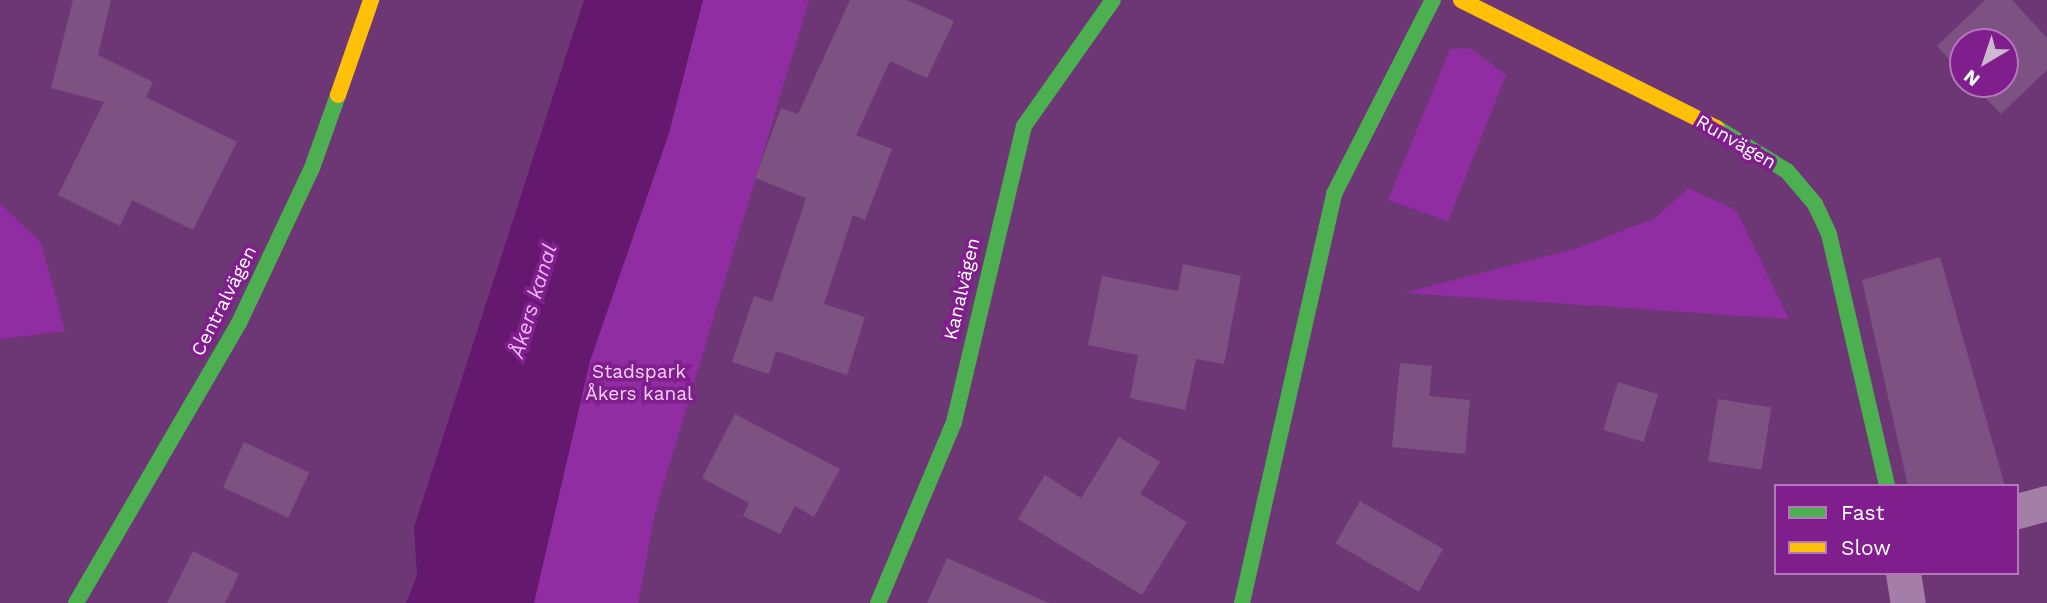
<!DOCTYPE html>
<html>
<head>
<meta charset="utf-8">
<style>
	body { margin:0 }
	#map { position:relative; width:2047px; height:603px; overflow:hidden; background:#6d3775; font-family:"Work Sans",sans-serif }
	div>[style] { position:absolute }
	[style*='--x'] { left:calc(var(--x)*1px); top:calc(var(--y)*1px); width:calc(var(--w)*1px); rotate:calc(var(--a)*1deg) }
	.green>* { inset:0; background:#912da2 }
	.water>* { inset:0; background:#64186e }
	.building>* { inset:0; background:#7d5283; transform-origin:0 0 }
	.street>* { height:35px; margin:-17.5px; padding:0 17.5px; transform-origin:17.5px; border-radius:17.5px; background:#a37fa8 }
	.fast>* { height:16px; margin:-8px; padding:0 8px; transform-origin:8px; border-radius:8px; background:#4caf50 }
	.slow>* { height:16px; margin:-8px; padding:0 8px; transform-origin:8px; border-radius:8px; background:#ffc107 }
	span { translate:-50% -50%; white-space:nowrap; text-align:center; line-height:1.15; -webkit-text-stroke:7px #801e8e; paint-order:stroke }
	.street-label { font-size:19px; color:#fff }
	.park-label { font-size:19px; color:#f4d2f9 }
	.water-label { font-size:21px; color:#ebb9f4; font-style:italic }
	.legend { position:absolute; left:1774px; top:484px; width:245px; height:91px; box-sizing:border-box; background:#801e8e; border:2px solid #b378bb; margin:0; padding:9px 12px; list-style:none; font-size:21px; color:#fff }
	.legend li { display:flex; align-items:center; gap:14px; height:35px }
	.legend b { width:35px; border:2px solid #b378bb }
	.north { position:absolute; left:1949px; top:28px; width:70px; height:70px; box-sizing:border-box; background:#801e8e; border:2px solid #b378bb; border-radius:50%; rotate:219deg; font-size:19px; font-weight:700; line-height:28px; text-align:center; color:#fff }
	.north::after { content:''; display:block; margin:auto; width:24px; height:32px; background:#ccb9cf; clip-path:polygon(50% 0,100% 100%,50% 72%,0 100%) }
</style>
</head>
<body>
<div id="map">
	<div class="green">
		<div style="clip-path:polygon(703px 0,809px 0,655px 513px,638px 603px,534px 603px,590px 361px,669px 133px)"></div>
		<div style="clip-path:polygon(1470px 48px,1506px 75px,1448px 221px,1388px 200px,1450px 49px)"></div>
		<div style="clip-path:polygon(1688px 188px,1736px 210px,1789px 319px,1404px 293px,1581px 247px,1655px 218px)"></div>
		<div style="clip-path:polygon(0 203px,41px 243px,65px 331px,0 339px)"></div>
	</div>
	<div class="water">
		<div style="clip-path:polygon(584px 0,703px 0,669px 133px,590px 361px,534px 603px,406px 603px,417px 576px,414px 527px)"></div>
	</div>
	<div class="building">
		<div style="clip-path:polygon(73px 0,111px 0,98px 55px,153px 82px,146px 97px,237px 142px,193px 230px,132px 200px,120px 226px,58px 195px,104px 102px,51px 88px)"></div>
		<div style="clip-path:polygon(850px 0,907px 0,954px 21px,927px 78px,890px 61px,856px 135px,892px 149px,865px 220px,853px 215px,824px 304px,865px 317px,847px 375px,776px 351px,769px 374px,732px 362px,754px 296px,772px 302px,806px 198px,755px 178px,781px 108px,798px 114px)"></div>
		<div style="clip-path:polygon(1985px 0,2012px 0,2047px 38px,2047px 70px,2001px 114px,1972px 84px,2005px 84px,2005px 42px,1963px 42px,1963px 74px,1937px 46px)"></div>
		<div style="clip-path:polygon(1940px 257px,2005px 486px,1908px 486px,1862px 280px)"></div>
		<div style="clip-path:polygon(1183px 264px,1241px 276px,1224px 364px,1196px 359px,1185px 410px,1130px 398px,1138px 355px,1088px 345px,1102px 276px,1178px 291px)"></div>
		<div style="clip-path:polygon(1400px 363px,1432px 366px,1429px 396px,1470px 400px,1465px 454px,1392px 447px)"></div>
		<div style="left:1618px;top:382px;width:42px;height:50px;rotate:17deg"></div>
		<div style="left:1718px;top:399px;width:54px;height:63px;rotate:9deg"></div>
		<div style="clip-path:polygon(735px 414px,840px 469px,814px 517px,795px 506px,780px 534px,743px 516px,749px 503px,702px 478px)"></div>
		<div style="clip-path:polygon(1119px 437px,1160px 462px,1140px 494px,1187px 522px,1142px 595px,1018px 519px,1045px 475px,1081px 498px)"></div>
		<div style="left:244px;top:442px;width:72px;height:50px;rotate:25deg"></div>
		<div style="left:1360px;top:501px;width:96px;height:49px;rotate:30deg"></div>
		<div style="clip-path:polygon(193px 551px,239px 574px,225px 603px,167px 603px)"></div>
		<div style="clip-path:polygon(947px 558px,1049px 603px,927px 603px)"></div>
	</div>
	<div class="street">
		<div style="--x:2017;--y:511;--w:31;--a:-15"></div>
		<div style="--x:1903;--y:573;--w:30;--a:81"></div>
	</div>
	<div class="fast">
		<div style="--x:1717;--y:128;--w:82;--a:31.6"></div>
		<div style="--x:1787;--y:171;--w:43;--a:49.7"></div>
		<div style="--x:1815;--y:204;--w:33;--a:65"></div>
		<div style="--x:1829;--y:234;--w:259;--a:77"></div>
		<div style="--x:76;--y:603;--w:324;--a:-59.8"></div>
		<div style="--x:239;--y:323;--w:171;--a:-64.8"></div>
		<div style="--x:312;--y:168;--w:77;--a:-70.4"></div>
		<div style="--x:878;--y:603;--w:196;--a:-67.2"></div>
		<div style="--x:954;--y:422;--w:304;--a:-76.7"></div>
		<div style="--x:1024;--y:126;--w:154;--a:-54.8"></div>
		<div style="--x:1242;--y:603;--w:419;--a:-77.3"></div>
		<div style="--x:1334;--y:194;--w:218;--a:-63"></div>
	</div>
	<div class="slow">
		<div style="--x:1461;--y:0;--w:286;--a:26.6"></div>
		<div style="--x:338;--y:95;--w:101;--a:-70.8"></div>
	</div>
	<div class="street-label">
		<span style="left:1736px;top:142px;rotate:30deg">Runvägen</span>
		<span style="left:962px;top:289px;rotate:-77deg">Kanalvägen</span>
		<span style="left:224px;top:301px;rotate:-63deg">Centralvägen</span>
	</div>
	<div class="park-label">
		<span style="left:639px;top:383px">Stadspark<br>Åkers kanal</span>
	</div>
	<div class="water-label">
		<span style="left:533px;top:301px;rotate:-73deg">Åkers kanal</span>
	</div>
	<ul class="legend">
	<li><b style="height:9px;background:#4caf50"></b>Fast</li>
	<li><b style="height:9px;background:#ffc107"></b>Slow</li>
	</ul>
	<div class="north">N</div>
</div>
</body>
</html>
